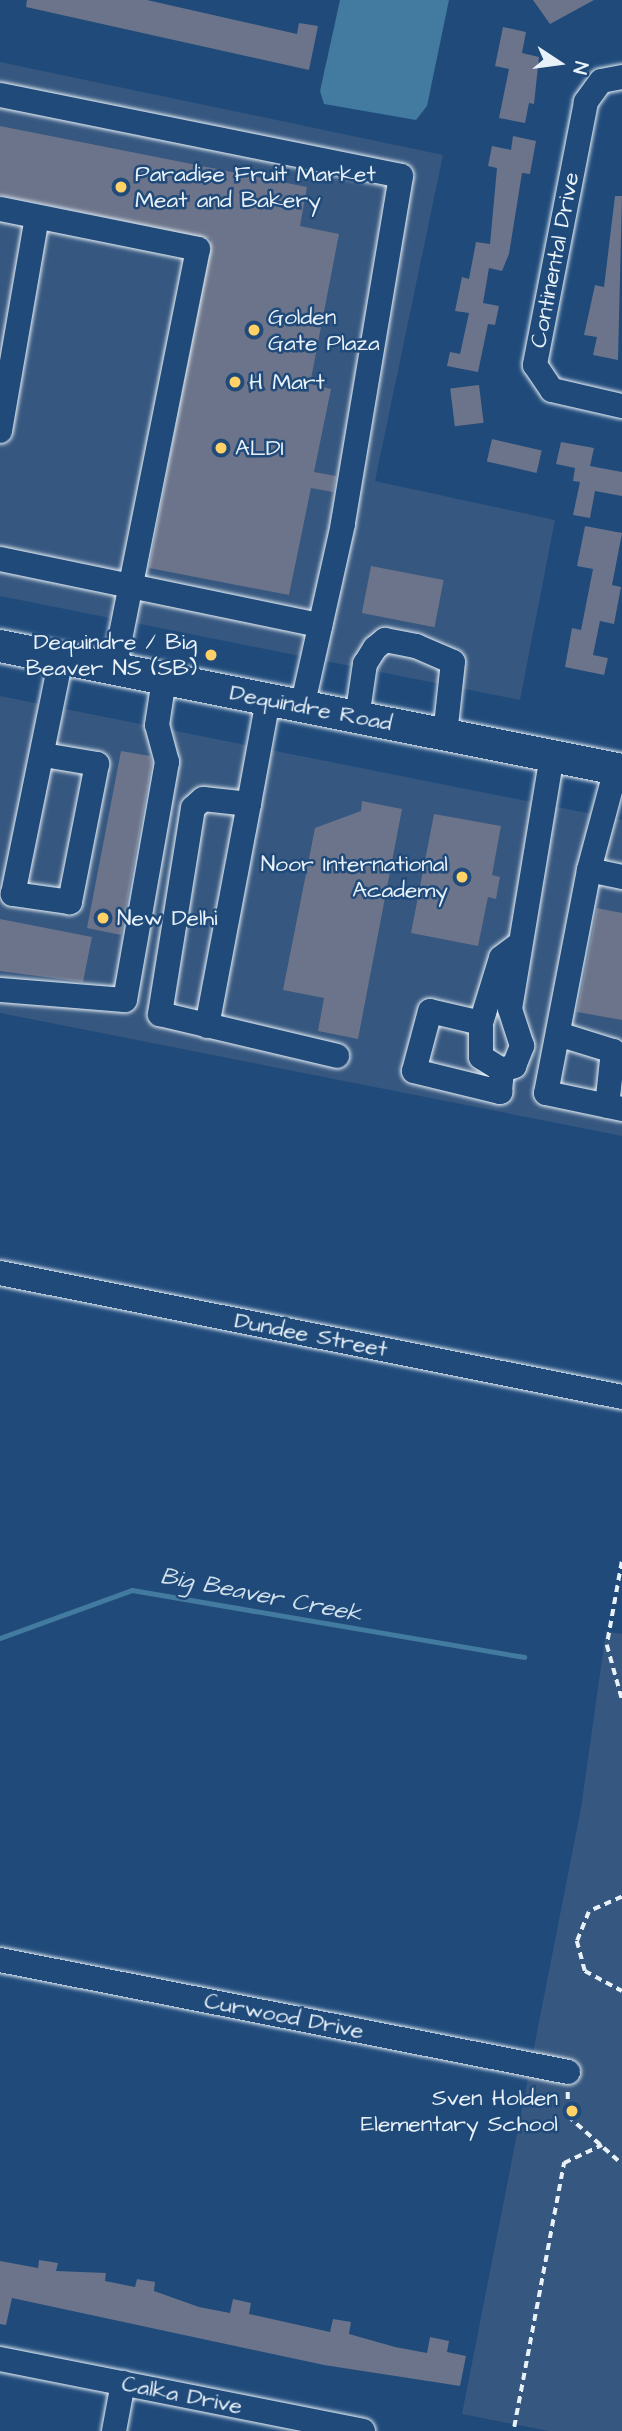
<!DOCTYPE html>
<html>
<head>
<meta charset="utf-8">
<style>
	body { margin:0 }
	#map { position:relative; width:622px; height:2431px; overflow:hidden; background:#1f4a7a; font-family:"Architects Daughter",sans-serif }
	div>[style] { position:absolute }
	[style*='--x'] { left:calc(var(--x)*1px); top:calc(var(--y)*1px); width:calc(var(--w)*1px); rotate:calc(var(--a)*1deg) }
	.built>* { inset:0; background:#36577f }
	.water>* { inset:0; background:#437a9f }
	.stream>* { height:5px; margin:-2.5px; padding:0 2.5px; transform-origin:2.5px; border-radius:2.5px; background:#437a9f }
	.building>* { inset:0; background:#6b748a; transform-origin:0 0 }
	.path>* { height:3.5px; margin-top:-1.75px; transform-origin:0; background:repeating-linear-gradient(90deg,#e8f1f8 0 7px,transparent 0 12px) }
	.roads { filter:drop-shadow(0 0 2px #e8f1f8) drop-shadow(0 0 2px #e8f1f8) }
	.minor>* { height:24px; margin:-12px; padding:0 12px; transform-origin:12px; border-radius:12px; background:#1f4a7a }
	.major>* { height:32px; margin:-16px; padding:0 16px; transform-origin:16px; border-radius:16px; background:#1f4a7a }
	.dots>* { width:19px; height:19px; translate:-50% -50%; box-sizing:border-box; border:4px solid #1f4a7a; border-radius:50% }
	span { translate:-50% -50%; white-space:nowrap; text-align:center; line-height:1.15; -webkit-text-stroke:5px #1f4a7a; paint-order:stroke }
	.poi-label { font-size:23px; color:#e8f1f8 }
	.left { translate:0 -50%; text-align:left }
	.right { translate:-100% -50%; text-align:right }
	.street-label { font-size:23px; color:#e8f1f8 }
	.water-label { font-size:24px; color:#cfdfeb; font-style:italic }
	.north { position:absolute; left:524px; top:28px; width:70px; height:70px; -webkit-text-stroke:5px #1f4a7a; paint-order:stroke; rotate:103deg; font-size:19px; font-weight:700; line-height:28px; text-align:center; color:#e8f1f8 }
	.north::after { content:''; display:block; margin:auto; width:24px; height:32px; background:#e8f1f8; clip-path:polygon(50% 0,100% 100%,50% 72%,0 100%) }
</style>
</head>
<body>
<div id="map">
	<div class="built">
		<div style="clip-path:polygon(0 62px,443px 155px,375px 481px,555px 520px,520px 700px,0 596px)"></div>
		<div style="clip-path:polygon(0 696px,622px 820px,622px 1136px,0 1013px)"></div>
		<div style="clip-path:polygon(606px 1631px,622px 1634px,622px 2431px,549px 2431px,462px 2414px,581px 1808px)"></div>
	</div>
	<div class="water">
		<div style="clip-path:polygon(340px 0,449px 0,427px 106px,416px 120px,324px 104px,320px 91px)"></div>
	</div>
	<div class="stream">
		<div style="--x:0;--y:1638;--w:140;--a:-20"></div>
		<div style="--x:132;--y:1590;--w:398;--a:9.7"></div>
	</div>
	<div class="building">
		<div style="clip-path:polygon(27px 0,147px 0,297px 34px,299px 23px,318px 26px,309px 70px,26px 7px)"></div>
		<div style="clip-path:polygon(533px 0,594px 0,550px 24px)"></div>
		<div style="clip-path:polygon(503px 27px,526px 32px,522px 53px,539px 57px,534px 104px,529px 103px,525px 123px,499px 118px,509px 69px,495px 66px)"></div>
		<div style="clip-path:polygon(0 126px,307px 187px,300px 226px,339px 234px,310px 384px,331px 389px,314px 472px,336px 476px,333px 492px,311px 488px,289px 595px,149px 568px,211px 239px,0 195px)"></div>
		<div style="clip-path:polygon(513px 136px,536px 141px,530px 174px,522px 173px,509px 254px,502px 271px,489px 268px,483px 303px,499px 306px,495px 325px,488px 324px,478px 372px,447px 366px,450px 352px,460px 354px,469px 313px,455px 311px,462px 277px,469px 279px,476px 242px,490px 244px,497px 168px,488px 166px,492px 146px,511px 150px)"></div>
		<div style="clip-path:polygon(615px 196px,622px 196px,618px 360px,593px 355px,597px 337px,584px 335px,595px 285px,604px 287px)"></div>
		<div style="left:479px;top:385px;width:38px;height:29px;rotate:83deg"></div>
		<div style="left:492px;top:439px;width:51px;height:23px;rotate:13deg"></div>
		<div style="clip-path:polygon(561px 442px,594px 448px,590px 466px,622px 472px,622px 496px,595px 491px,590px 518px,573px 515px,580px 482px,573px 481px,575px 468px,556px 464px)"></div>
		<div style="clip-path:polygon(585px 526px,622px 533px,612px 585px,621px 587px,614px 624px,600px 621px,593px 655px,608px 658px,604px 675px,565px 667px,572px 628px,581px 630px,593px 569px,577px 566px)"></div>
		<div style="left:371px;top:566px;width:74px;height:48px;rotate:11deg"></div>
		<div style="clip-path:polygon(121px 751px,150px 756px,152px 763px,121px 935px,87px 928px)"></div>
		<div style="clip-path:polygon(362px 801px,402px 809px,358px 1039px,318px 1031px,324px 998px,283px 990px,315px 828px,361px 811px)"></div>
		<div style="clip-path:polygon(434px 814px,501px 826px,492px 875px,500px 877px,496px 899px,488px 897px,478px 946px,411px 933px)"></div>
		<div style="clip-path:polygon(597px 908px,622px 913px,622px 1020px,577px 1012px)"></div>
		<div style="clip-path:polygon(0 919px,92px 937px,83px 982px,0 971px)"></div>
		<div style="clip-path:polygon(39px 2260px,58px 2263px,56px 2271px,106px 2273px,105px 2281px,135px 2287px,137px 2279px,155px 2282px,154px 2291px,199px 2307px,230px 2313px,233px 2299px,251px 2303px,249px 2314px,330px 2332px,333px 2319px,351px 2322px,349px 2334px,395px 2347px,427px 2353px,430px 2337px,449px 2341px,447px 2352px,466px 2356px,460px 2386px,324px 2365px,12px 2298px,6px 2325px,0 2324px,0 2261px,38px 2268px)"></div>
	</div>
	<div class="path">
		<div style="--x:622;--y:1562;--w:84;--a:100.2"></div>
		<div style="--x:607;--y:1645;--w:56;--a:74.5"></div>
		<div style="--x:622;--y:1897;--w:36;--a:156"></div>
		<div style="--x:589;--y:1912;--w:31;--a:112"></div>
		<div style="--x:577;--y:1941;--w:31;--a:75"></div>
		<div style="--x:585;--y:1971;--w:42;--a:28.4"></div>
		<div style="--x:568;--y:2092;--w:24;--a:90"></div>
		<div style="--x:568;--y:2116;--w:72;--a:41.6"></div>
		<div style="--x:514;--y:2427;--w:269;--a:-79.3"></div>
		<div style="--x:564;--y:2163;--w:42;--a:-25.3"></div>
	</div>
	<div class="roads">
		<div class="minor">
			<div style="--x:622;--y:77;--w:21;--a:169"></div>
			<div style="--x:601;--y:81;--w:26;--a:126"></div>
			<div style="--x:586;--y:102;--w:268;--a:101"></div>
			<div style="--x:535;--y:365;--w:30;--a:56"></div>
			<div style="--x:552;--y:390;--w:72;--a:12.9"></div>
			<div style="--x:0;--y:95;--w:409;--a:11.4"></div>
			<div style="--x:401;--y:176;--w:353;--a:99.5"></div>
			<div style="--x:343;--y:524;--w:188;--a:102.6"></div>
			<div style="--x:0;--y:209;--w:202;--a:11.4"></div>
			<div style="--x:198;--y:249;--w:428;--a:101.3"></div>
			<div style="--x:0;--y:431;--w:217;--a:-80.2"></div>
			<div style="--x:0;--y:559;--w:327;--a:11.7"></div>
			<div style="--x:268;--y:700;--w:106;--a:100.4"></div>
			<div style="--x:249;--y:804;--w:46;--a:-173.8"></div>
			<div style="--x:203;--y:799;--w:13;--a:138"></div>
			<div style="--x:193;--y:808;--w:209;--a:99.1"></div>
			<div style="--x:160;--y:1014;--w:182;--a:13.3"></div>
			<div style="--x:357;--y:718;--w:55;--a:-81.6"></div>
			<div style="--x:365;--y:664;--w:19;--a:-58"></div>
			<div style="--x:375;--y:648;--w:13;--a:-39"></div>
			<div style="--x:385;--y:640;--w:32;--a:11"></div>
			<div style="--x:416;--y:646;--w:40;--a:23.4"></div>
			<div style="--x:453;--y:662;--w:73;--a:96.3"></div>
			<div style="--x:44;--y:755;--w:54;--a:9.6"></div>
			<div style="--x:97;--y:764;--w:141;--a:101.1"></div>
			<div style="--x:70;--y:902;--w:58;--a:-172"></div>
			<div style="--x:13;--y:894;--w:240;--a:-78.5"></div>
			<div style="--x:616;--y:769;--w:105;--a:105"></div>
			<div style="--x:589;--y:870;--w:227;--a:100.9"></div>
			<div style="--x:546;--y:1093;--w:78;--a:11.9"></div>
			<div style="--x:589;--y:870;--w:34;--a:12"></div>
			<div style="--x:518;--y:945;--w:21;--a:143"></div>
			<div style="--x:501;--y:958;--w:68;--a:107.1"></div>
			<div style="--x:481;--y:1023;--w:34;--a:90"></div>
			<div style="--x:481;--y:1057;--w:25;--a:32"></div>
			<div style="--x:502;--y:1070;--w:13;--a:-18"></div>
			<div style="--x:514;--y:1066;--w:22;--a:-68"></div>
			<div style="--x:522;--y:1046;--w:39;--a:-108"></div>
			<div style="--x:510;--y:1009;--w:256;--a:-80.6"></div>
			<div style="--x:0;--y:990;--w:125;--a:4.6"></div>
			<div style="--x:125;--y:1000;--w:242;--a:-80"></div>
			<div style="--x:167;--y:762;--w:38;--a:-105"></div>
			<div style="--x:157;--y:725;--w:47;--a:-81.3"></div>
			<div style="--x:481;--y:1023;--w:52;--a:-166.8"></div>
			<div style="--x:430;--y:1011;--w:62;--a:104.9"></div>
			<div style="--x:414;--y:1071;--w:89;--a:13.7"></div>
			<div style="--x:500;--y:1092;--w:22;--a:-85"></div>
			<div style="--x:207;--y:1026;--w:226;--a:-79.3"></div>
			<div style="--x:558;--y:1034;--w:58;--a:17.2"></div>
			<div style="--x:613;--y:1051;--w:55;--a:96.2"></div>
			<div style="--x:0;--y:1273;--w:634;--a:11.27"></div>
			<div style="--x:0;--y:1960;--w:579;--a:11.15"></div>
			<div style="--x:0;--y:2359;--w:370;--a:11.2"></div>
			<div style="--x:114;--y:2431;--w:49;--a:-79.4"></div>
		</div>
		<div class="major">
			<div style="--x:0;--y:646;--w:634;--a:11.27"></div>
		</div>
	</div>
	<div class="dots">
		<div style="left:121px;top:187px;background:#ffd166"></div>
		<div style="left:254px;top:330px;background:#ffd166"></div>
		<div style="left:235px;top:382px;background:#ffd166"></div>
		<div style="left:221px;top:448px;background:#ffd166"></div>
		<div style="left:211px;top:655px;background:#ffd166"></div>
		<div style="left:462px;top:877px;background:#ffd166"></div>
		<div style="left:103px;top:918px;background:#ffd166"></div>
		<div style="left:572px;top:2111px;background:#ffd166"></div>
	</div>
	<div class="poi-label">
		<span class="left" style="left:135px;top:187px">Paradise Fruit Market<br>Meat and Bakery</span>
		<span class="left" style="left:268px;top:330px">Golden<br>Gate Plaza</span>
		<span class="left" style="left:249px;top:382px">H Mart</span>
		<span class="left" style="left:235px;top:448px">ALDI</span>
		<span class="right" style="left:197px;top:655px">Dequindre / Big<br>Beaver NS (SB)</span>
		<span class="right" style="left:448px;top:877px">Noor International<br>Academy</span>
		<span class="left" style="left:117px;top:918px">New Delhi</span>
		<span class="right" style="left:558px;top:2111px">Sven Holden<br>Elementary School</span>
	</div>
	<div class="street-label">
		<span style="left:555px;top:260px;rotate:-79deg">Continental Drive</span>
		<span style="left:311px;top:708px;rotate:11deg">Dequindre Road</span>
		<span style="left:311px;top:1335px;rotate:11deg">Dundee Street</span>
		<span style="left:284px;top:2016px;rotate:11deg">Curwood Drive</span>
		<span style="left:182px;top:2395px;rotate:11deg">Calka Drive</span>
	</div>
	<div class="water-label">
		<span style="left:261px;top:1596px;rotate:11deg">Big Beaver Creek</span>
	</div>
	<div class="north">N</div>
</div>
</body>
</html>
